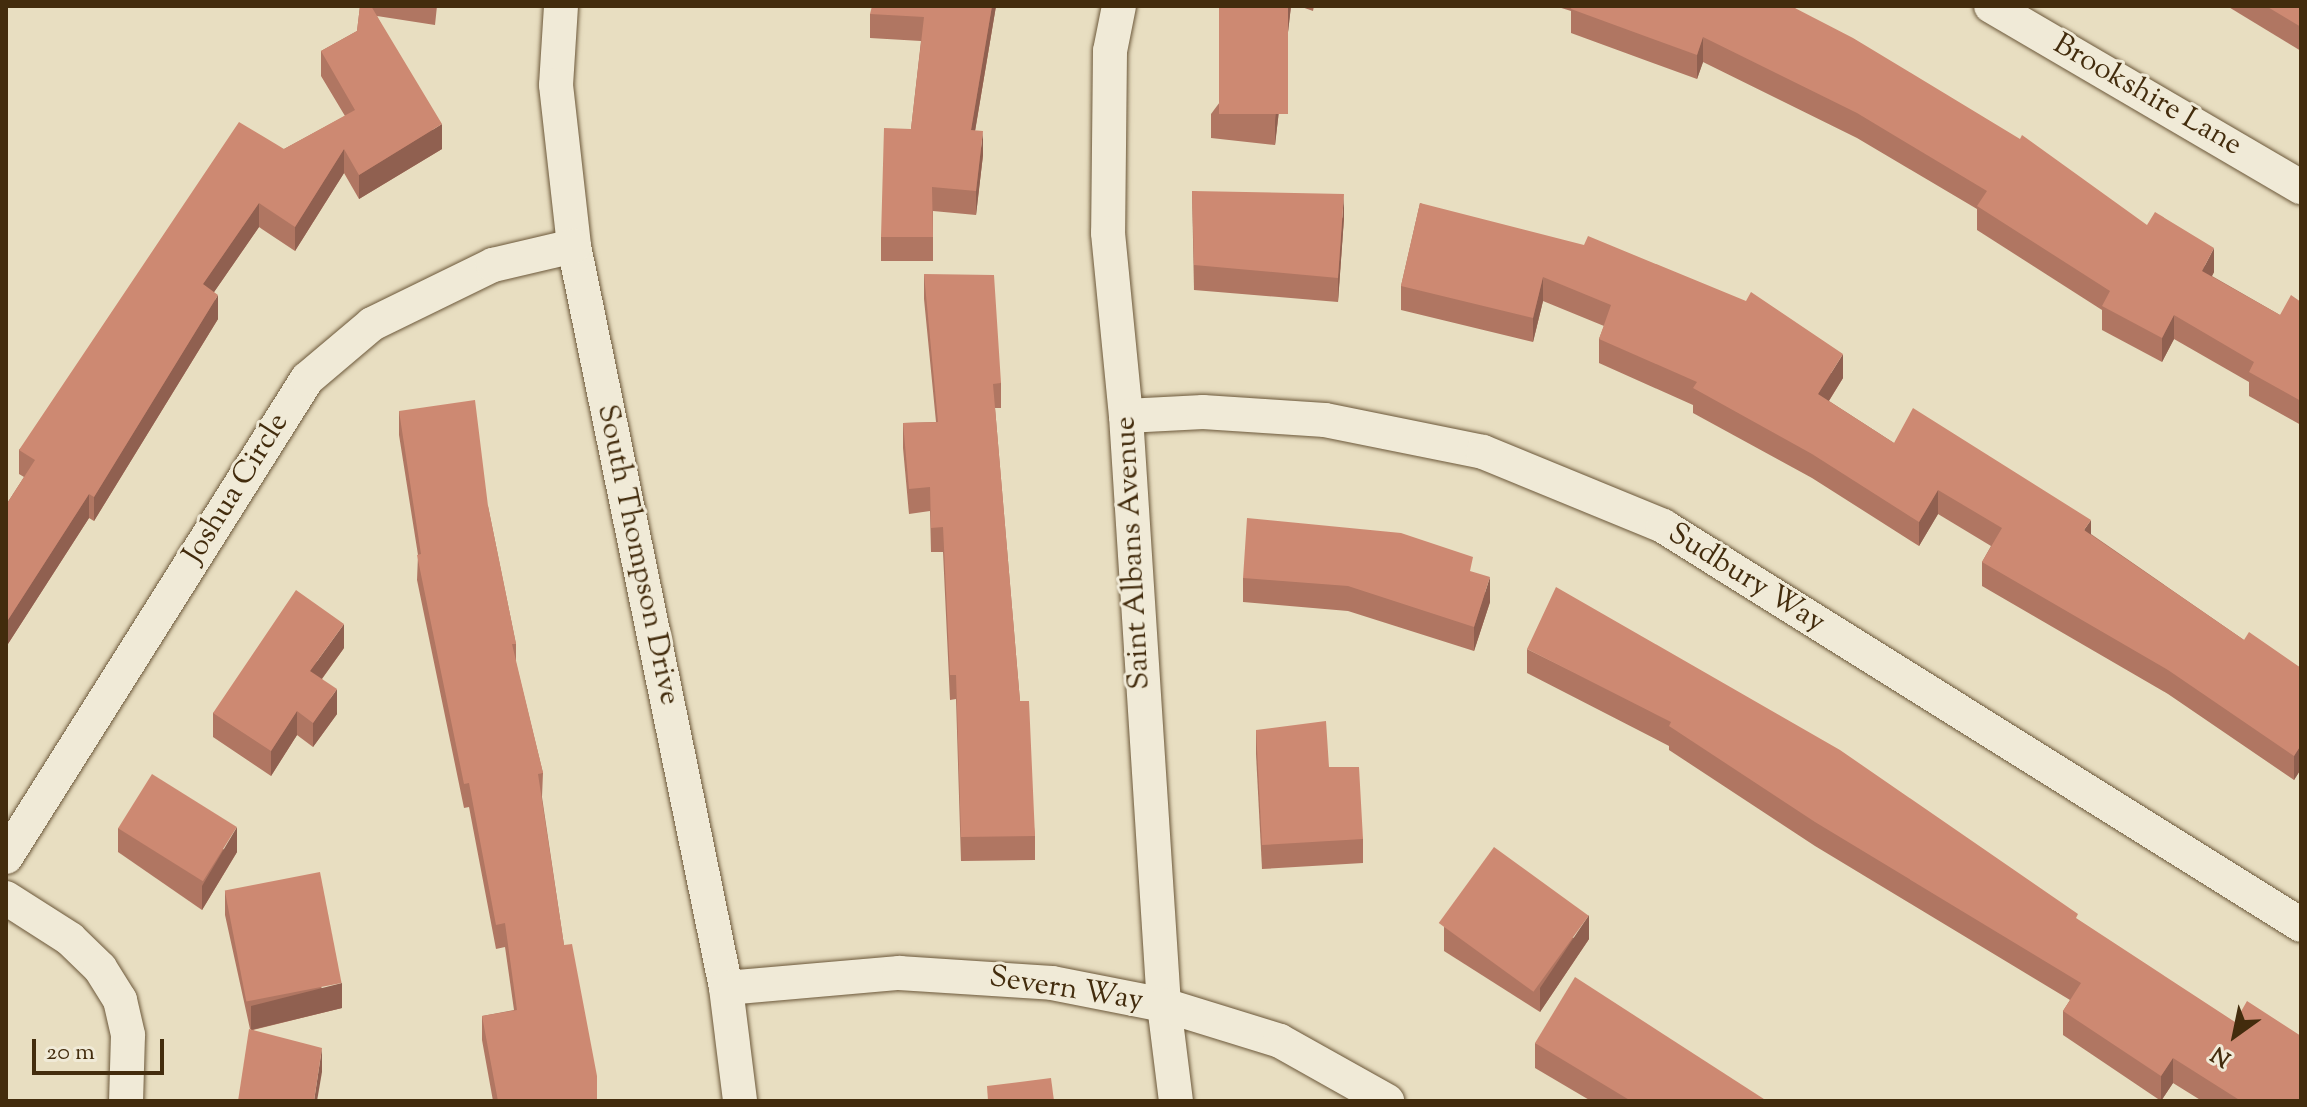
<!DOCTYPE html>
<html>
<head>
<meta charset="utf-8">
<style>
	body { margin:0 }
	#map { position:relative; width:2307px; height:1107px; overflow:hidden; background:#e8dec1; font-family:"Sorts Mill Goudy",serif }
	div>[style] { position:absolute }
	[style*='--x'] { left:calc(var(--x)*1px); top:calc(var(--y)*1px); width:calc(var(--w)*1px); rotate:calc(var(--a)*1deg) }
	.roads { filter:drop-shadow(0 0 2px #6c583a) drop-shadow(0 0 2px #6c583a) }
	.minor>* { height:34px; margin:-17px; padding:0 17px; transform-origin:17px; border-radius:17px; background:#f0ead7 }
	.wall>* { inset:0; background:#b07662 }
	.shaded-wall>* { inset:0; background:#906050 }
	.building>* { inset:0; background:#cd8972; transform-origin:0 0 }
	span { translate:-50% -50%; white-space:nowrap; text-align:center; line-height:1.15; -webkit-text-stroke:6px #f0ead7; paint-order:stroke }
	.street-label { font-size:30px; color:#432c0d }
	.frame { position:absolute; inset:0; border:8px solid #432c0d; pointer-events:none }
	.north { position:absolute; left:2195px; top:995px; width:80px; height:80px; -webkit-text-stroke:6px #f0ead7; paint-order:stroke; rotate:213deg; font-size:22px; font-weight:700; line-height:32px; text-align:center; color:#432c0d }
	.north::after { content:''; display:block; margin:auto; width:28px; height:36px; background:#432c0d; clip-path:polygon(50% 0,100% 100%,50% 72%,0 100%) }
	.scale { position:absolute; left:32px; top:1039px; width:132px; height:36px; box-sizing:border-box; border:4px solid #432c0d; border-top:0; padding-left:10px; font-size:24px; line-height:28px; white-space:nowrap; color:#432c0d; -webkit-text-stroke:6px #f0ead7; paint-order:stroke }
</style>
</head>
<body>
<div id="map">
	<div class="roads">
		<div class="minor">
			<div style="--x:561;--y:6;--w:79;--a:93.6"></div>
			<div style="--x:556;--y:85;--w:162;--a:83.6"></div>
			<div style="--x:574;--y:246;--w:757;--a:78.42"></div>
			<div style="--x:726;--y:988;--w:114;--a:82.9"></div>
			<div style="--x:1119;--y:6;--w:46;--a:101.3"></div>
			<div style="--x:1110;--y:51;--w:182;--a:90.6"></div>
			<div style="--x:1108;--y:233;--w:184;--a:84.4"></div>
			<div style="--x:1126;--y:416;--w:590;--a:86.31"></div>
			<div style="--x:1164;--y:1005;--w:97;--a:82.9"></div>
			<div style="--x:1991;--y:6;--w:359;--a:30.3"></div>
			<div style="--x:1126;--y:416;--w:77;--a:-3"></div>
			<div style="--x:1203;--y:412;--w:122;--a:3.8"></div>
			<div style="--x:1325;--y:420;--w:161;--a:11.4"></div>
			<div style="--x:1483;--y:452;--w:195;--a:22.3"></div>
			<div style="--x:1663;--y:526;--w:752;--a:32.02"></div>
			<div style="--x:6;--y:857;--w:565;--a:-57.8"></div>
			<div style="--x:307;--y:379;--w:85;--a:-40.2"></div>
			<div style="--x:372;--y:324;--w:135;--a:-26"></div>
			<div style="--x:493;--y:265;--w:83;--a:-13.2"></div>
			<div style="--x:6;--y:898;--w:76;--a:32.6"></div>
			<div style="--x:70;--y:939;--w:42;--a:44"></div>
			<div style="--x:100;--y:968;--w:38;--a:58"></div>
			<div style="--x:120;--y:1000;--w:36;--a:77"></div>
			<div style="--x:128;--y:1035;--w:66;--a:91.7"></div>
			<div style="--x:726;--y:988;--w:174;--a:-5"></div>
			<div style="--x:899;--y:973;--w:153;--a:3.7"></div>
			<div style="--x:1052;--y:983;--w:114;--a:11.1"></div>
			<div style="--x:1164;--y:1005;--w:121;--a:17.2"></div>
			<div style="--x:1280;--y:1041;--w:123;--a:29.3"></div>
		</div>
	</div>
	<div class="wall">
		<div style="clip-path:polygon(360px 6px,437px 6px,435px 25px,377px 16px,442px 149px,359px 199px,344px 173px,295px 251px,259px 227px,214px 292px,218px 319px,94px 521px,89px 518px,6px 647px,6px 505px,24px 477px,19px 474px,19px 450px,284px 149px,345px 116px,321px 76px,321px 51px,357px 31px)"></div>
		<div style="clip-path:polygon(996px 6px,975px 131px,983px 155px,976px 215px,933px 211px,933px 261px,881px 261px,881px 237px,911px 129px,921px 41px,870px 38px,870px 14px)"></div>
		<div style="clip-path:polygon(1291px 6px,1275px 145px,1211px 138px,1211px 114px)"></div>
		<div style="clip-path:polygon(1299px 6px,1314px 6px,1313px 11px)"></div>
		<div style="clip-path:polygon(1555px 6px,1791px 6px,2214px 272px,2212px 276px,2280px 315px,2301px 302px,2301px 425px,2249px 396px,2249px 382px,2174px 339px,2162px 362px,2102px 330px,2102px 310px,1977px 230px,1977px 209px,1857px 138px,1703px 62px,1697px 79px,1571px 33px,1571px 11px)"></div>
		<div style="clip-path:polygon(2227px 6px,2301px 6px,2301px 51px)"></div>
		<div style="clip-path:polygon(1192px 191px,1344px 218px,1338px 302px,1194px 290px)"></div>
		<div style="clip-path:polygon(1420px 203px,1843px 378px,1829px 401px,1894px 443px,2091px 534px,2244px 640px,2301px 668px,2301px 769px,2294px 780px,2168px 694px,1982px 586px,1982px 562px,1991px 546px,1938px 514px,1919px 546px,1812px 478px,1693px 413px,1693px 405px,1599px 363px,1599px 339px,1604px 326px,1543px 301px,1533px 342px,1401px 310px,1401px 286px)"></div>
		<div style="clip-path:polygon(924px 274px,1001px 383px,1001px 408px,995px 408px,1020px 701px,1035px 836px,1035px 860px,961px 861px,956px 699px,950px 700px,943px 552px,931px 552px,930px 511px,909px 514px,903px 448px,903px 423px,936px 422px,924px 299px)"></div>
		<div style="clip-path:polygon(399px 411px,488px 506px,516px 644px,516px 663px,543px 773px,542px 797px,564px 945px,597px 1101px,493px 1101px,482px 1040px,482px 1016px,514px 1010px,505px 947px,496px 949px,469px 807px,464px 808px,417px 580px,418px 555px,399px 435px)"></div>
		<div style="clip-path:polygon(1473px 572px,1490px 602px,1474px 651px,1348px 611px,1243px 602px,1243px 578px)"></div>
		<div style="clip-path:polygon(344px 648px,322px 679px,337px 714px,313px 747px,297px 735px,271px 776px,213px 737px,213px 713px)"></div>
		<div style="clip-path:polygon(1527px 649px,2078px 920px,2301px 1101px,2202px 1101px,2173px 1083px,2161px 1101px,2063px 1035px,2063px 1011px,2070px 1000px,1815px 846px,1669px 750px,1669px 746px,1527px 673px)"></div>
		<div style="clip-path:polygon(1256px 730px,1329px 767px,1363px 839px,1363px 863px,1262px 869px,1256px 754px)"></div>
		<div style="clip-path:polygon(118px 828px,237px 852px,202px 910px,118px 852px)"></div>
		<div style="clip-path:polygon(225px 891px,342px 1008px,253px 1030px,322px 1072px,250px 1029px,225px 915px)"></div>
		<div style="clip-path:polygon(1444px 927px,1589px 939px,1540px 1012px,1444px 951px)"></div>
		<div style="clip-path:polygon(1535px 1043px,1767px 1101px,1591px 1101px,1535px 1068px)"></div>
	</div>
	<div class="shaded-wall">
		<div style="clip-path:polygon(992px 6px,996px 6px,971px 155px,971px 130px)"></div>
		<div style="clip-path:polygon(1288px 6px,1291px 6px,1275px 145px,1275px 121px)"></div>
		<div style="clip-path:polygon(1703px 37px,1703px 62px,1697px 79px,1697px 55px)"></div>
		<div style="clip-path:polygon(442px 124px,442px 149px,359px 199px,359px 175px)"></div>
		<div style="clip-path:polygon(983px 131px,983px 155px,976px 215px,976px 191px)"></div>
		<div style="clip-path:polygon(344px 149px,344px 173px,295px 251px,295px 227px)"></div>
		<div style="clip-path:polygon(1344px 194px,1344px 218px,1338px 302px,1338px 278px)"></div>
		<div style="clip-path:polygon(259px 203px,259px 227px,203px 308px,203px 284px)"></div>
		<div style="clip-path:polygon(2214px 248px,2214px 272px,2202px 295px,2202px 271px)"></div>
		<div style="clip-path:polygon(1543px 277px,1543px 301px,1533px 342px,1533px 318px)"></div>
		<div style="clip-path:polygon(218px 295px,218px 319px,94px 521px,94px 497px)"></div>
		<div style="clip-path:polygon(2174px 315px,2174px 339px,2162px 362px,2162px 338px)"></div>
		<div style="clip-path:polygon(1843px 354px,1843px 378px,1818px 418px,1818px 394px)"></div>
		<div style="clip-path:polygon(1938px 490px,1938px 514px,1919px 546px,1919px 522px)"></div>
		<div style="clip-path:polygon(89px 494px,89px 518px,6px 647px,6px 623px)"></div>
		<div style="clip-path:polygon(2091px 520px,2091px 544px,2084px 530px)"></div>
		<div style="clip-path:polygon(1490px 577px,1490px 602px,1474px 651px,1474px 627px)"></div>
		<div style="clip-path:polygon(344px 624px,344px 648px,310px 695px,310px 671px)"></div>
		<div style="clip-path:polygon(337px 689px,337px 714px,313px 747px,313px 723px)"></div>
		<div style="clip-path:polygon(297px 711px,297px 735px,271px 776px,271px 751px)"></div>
		<div style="clip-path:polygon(2301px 745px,2301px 769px,2294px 780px,2294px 756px)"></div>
		<div style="clip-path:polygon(237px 827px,237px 852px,202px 910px,202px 886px)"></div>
		<div style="clip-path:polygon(1589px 915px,1589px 939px,1540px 1012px,1540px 988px)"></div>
		<div style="clip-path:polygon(342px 983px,342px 1008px,251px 1030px,251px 1006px)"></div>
		<div style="clip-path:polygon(322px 1048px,322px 1072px,317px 1101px,314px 1101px)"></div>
		<div style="clip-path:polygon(2173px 1058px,2173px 1083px,2161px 1101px,2161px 1076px)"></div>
	</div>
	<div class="building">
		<div style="clip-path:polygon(360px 6px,371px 6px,442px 124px,359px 175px,344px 149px,295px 227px,259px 203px,203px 284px,218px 295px,94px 497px,89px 494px,6px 623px,6px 505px,35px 460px,19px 450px,239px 122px,284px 149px,355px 110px,321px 51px,357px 31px)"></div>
		<div style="clip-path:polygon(872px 6px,992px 6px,971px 130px,983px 131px,976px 191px,932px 187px,933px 237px,881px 237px,884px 128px,911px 129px,924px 17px,870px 14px)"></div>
		<div style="left:1219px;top:6px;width:69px;height:108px"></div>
		<div style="clip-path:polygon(1572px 6px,1791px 6px,1853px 38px,2020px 139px,2022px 135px,2147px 225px,2155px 212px,2214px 248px,2202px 271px,2280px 315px,2291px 295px,2301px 302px,2301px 401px,2249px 372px,2254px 362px,2174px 315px,2162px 338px,2102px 306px,2110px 291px,1977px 206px,1987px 191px,1857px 113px,1703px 37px,1697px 55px,1571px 9px)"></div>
		<div style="clip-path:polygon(2266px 6px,2301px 6px,2301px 27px)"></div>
		<div style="clip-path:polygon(1192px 191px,1344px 194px,1338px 278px,1194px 265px)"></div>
		<div style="clip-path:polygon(1420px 203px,1584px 245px,1588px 236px,1746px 301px,1751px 292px,1843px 354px,1818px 394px,1894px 443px,1913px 408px,2091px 520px,2084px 530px,2244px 640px,2249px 632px,2301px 668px,2301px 745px,2294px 756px,2168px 670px,1982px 562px,2002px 528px,1938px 490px,1919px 522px,1812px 454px,1693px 388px,1697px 382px,1599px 339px,1611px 305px,1543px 277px,1533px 318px,1401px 286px)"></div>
		<div style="clip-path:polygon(924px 274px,994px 275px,1001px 383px,993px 384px,1020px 701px,1029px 701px,1035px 836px,961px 837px,956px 675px,950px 675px,943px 527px,931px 528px,930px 487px,909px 489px,903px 423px,938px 422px)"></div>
		<div style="clip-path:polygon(475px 400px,488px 506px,516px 644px,512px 644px,543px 773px,538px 774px,564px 945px,572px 944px,597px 1076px,597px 1101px,498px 1101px,482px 1016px,517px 1010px,505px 923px,496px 925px,469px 783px,464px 784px,417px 555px,421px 554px,399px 411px)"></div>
		<div style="clip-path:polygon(1247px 518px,1401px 533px,1473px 557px,1470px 571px,1490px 577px,1474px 627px,1348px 586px,1243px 578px)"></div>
		<div style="clip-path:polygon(1556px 587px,1840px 750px,2078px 914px,2076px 918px,2235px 1022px,2247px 1001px,2301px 1036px,2301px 1101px,2241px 1101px,2173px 1058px,2161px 1076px,2063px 1011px,2081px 983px,1815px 822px,1669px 726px,1671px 722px,1527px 649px)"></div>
		<div style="clip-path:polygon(296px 590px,344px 624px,310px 671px,337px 689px,313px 723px,297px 711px,271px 751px,213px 713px)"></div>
		<div style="clip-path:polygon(1326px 721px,1329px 767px,1359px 767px,1363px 839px,1262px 845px,1256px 730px)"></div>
		<div style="left:152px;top:774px;width:100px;height:64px;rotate:32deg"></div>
		<div style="left:1494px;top:847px;width:117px;height:94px;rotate:36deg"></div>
		<div style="left:320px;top:872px;width:113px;height:97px;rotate:79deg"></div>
		<div style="clip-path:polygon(1575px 977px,1767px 1101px,1631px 1101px,1535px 1043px)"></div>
		<div style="clip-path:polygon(249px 1029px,322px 1048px,314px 1101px,238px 1101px)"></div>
		<div style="clip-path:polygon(1051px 1078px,1054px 1101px,988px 1101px,987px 1086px)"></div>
	</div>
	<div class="street-label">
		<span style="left:2147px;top:96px;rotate:30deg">Brookshire Lane</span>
		<span style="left:237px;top:489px;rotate:-58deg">Joshua Circle</span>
		<span style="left:1134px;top:553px;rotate:-93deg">Saint Albans Avenue</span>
		<span style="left:637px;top:555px;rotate:78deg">South Thompson Drive</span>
		<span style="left:1746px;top:579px;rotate:32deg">Sudbury Way</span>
		<span style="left:1066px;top:990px;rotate:9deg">Severn Way</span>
	</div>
	<div class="frame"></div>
	<div class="north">N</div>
	<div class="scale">20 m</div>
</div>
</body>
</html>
